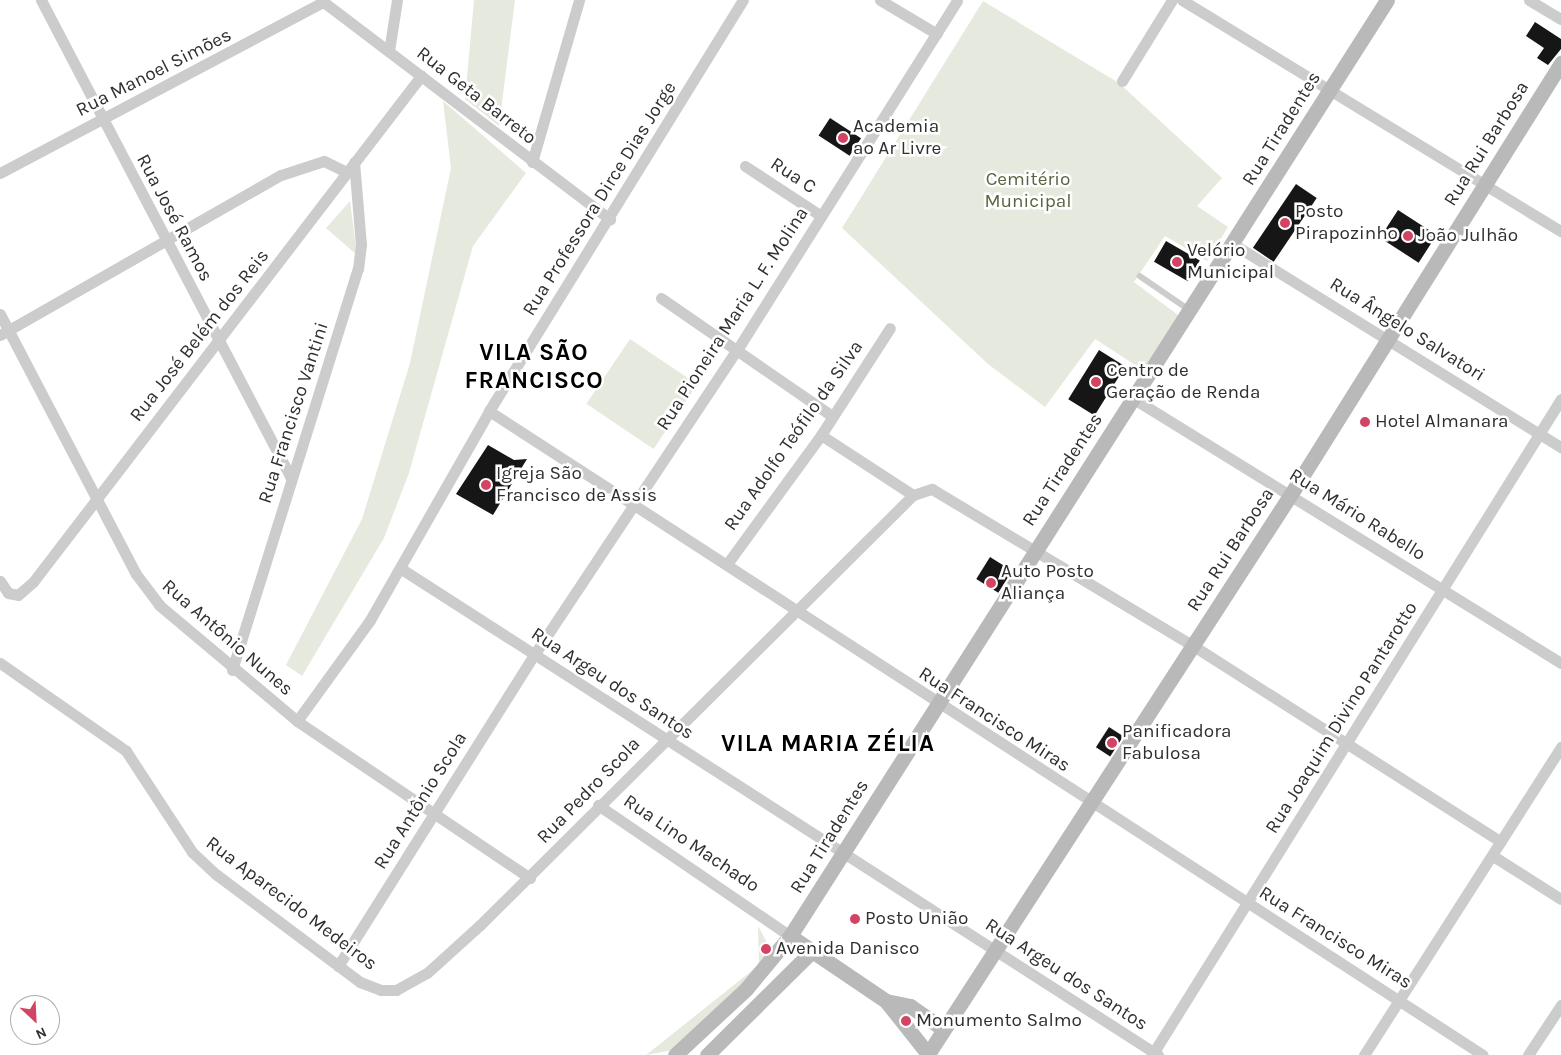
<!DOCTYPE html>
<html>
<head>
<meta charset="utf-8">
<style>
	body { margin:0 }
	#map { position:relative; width:1561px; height:1055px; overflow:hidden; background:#fff; font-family:Karla,sans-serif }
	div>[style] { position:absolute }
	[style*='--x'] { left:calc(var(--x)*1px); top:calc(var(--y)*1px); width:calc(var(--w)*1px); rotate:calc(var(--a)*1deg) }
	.green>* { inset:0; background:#e6eade; transform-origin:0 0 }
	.building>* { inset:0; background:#161616; transform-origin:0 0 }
	.service>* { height:5.5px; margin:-2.75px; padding:0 2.75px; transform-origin:2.75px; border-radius:2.75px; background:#ccc }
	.minor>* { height:11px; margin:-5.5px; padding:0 5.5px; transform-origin:5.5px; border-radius:5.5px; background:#ccc }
	.secondary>* { height:15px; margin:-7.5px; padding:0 7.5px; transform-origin:7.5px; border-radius:7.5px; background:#b9b9b9 }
	.dots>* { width:14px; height:14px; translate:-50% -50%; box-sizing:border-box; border:2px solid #fff; border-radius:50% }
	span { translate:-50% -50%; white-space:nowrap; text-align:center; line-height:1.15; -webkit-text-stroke:5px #fff; paint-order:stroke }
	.street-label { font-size:19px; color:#2f2f2f }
	.poi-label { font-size:19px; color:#2f2f2f }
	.left { translate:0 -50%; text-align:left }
	.park-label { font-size:19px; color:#576641 }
	.district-label { font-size:24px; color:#000; font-weight:700; letter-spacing:1px }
	.north { position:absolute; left:10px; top:995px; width:50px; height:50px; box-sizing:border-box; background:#fff; border:1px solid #acacac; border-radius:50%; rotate:155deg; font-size:14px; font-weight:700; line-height:20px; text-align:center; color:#2f2f2f }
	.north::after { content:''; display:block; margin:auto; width:18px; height:22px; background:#d24461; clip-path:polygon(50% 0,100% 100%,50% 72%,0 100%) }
</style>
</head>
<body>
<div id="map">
	<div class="green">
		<div style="clip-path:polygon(474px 0,515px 0,499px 126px,465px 99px)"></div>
		<div style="clip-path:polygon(983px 1px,1119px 83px,1222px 178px,1197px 206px,1228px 227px,1207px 261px,1165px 236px,1134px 282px,1182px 318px,1143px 370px,1095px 339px,1045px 407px,988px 364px,842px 228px)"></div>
		<div style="clip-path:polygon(443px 101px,526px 173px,473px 246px,409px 473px,384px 538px,302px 676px,286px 665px,362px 519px,410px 363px,451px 168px)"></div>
		<div style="clip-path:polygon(350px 201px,357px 255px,326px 228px)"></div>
		<div style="left:630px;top:339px;width:81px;height:78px;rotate:34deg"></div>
		<div style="clip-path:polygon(758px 926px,770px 948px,759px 965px,746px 981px,673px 1050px,646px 1055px,759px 965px)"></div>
	</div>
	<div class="building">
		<div style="clip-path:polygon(1535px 22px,1561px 39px,1561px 49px,1548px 65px,1537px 58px,1544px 48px,1526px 36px)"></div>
		<div style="left:830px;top:118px;width:37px;height:21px;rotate:33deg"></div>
		<div style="left:1296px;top:184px;width:25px;height:77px;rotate:34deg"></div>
		<div style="left:1398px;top:210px;width:46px;height:33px;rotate:33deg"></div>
		<div style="left:1166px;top:241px;width:39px;height:24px;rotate:30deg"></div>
		<div style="left:1099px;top:350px;width:31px;height:58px;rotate:32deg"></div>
		<div style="clip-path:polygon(488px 445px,514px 460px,527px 459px,493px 515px,456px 494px)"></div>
		<div style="left:990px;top:557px;width:26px;height:26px;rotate:32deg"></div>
		<div style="left:1109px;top:727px;width:17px;height:24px;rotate:33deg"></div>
	</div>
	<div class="service">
		<div style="--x:1140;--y:276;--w:58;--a:34.5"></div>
	</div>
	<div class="minor">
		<div style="--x:41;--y:0;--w:539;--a:62.39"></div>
		<div style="--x:321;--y:0;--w:363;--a:37.2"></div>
		<div style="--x:880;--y:0;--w:66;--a:30.8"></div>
		<div style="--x:1182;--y:0;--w:444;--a:31.4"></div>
		<div style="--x:1529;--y:0;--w:37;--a:31"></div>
		<div style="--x:389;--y:51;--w:52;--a:-81.1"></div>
		<div style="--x:1122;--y:81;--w:95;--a:-58.3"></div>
		<div style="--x:532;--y:162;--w:169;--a:-73.8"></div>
		<div style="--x:745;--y:166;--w:91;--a:33.3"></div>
		<div style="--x:0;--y:173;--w:365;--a:-27.9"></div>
		<div style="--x:1233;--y:244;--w:386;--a:31.8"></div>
		<div style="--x:661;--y:298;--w:208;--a:34.6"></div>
		<div style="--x:0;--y:314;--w:293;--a:62.4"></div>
		<div style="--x:136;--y:574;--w:39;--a:53"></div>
		<div style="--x:159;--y:605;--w:180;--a:40"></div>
		<div style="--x:297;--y:721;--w:281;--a:34"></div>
		<div style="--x:0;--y:335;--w:323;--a:-29.7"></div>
		<div style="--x:281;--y:175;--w:45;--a:-18"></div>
		<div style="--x:324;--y:161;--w:25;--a:26"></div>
		<div style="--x:1134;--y:399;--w:502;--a:31.73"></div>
		<div style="--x:489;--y:411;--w:1184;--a:32.94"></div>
		<div style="--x:821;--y:435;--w:110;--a:33.1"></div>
		<div style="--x:727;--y:564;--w:160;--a:-53.9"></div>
		<div style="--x:821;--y:435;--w:127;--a:-57.2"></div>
		<div style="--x:400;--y:568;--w:901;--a:32.72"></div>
		<div style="--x:0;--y:581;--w:14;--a:56"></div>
		<div style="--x:8;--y:593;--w:10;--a:11"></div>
		<div style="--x:18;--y:595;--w:20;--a:-41"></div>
		<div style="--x:33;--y:582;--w:638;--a:-52.52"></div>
		<div style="--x:0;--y:663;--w:154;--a:34.9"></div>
		<div style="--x:126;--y:751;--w:121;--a:56.8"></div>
		<div style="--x:192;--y:852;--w:34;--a:43"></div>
		<div style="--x:217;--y:875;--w:179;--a:36.8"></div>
		<div style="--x:360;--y:982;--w:22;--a:21"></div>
		<div style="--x:381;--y:990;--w:15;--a:0"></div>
		<div style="--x:396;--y:990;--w:35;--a:-29"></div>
		<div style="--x:427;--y:973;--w:72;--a:-42.2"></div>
		<div style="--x:480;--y:925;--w:610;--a:-44.8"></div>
		<div style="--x:913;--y:495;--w:20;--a:-18"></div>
		<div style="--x:932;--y:489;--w:303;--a:31"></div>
		<div style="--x:1192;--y:645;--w:366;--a:32.5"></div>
		<div style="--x:232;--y:670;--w:420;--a:-72.6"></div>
		<div style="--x:358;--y:269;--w:24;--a:-83"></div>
		<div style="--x:361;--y:245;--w:83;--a:-94.8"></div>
		<div style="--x:297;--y:721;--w:125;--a:-54.1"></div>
		<div style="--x:370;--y:620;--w:241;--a:-60.3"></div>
		<div style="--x:489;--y:411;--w:483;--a:-58.3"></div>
		<div style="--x:598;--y:805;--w:232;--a:34.3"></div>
		<div style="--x:1493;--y:856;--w:80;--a:32.3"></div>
		<div style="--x:338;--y:966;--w:368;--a:-57.8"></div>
		<div style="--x:534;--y:655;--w:366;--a:-56.4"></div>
		<div style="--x:737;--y:350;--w:413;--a:-57.8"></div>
		<div style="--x:1152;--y:1055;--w:773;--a:-58.06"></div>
		<div style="--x:1364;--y:1055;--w:366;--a:-57.4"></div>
		<div style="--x:1528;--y:1055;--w:60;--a:-56.6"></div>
	</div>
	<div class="secondary">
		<div style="--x:790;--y:936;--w:116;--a:34.1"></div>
		<div style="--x:886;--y:1001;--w:68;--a:51.6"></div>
		<div style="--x:928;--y:1054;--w:667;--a:-57.05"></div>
		<div style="--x:1291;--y:494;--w:509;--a:-57.93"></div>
		<div style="--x:886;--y:1001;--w:25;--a:12"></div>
		<div style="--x:910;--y:1006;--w:40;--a:34.9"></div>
		<div style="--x:675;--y:1055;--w:97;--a:-42.9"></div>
		<div style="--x:746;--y:989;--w:69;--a:-50.3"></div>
		<div style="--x:790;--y:936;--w:1110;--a:-57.47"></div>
		<div style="--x:707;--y:1055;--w:148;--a:-44.7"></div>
	</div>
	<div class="dots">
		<div style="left:843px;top:138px;background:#d24461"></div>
		<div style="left:1285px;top:223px;background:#d24461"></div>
		<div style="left:1408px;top:236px;background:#d24461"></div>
		<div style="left:1177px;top:262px;background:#d24461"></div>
		<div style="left:1096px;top:382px;background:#d24461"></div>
		<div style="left:1365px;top:422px;background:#d24461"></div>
		<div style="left:486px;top:485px;background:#d24461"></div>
		<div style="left:991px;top:583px;background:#d24461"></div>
		<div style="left:1112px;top:743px;background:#d24461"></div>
		<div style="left:855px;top:919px;background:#d24461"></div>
		<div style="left:766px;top:949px;background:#d24461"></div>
		<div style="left:906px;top:1021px;background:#d24461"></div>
	</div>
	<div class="street-label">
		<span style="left:154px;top:73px;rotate:-27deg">Rua Manoel Simões</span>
		<span style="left:476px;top:96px;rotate:38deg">Rua Geta Barreto</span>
		<span style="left:1282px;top:129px;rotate:-58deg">Rua Tiradentes</span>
		<span style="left:1487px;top:144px;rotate:-58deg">Rua Rui Barbosa</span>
		<span style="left:793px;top:176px;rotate:33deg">Rua C</span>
		<span style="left:600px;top:199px;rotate:-58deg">Rua Professora Dirce Dias Jorge</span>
		<span style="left:174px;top:218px;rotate:62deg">Rua José Ramos</span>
		<span style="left:733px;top:319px;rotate:-57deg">Rua Pioneira Maria L. F. Molina</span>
		<span style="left:1407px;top:330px;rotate:32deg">Rua Ângelo Salvatori</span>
		<span style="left:200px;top:336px;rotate:-52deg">Rua José Belém dos Reis</span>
		<span style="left:294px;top:413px;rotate:-72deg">Rua Francisco Vantini</span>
		<span style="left:794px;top:436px;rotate:-55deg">Rua Adolfo Teófilo da Silva</span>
		<span style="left:1063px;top:470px;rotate:-57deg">Rua Tiradentes</span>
		<span style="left:1357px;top:515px;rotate:32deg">Rua Mário Rabello</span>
		<span style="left:1231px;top:550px;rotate:-57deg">Rua Rui Barbosa</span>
		<span style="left:227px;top:638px;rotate:41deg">Rua Antônio Nunes</span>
		<span style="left:612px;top:684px;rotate:33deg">Rua Argeu dos Santos</span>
		<span style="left:1342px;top:718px;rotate:-58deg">Rua Joaquim Divino Pantarotto</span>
		<span style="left:994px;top:720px;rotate:33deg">Rua Francisco Miras</span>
		<span style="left:589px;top:791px;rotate:-46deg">Rua Pedro Scola</span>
		<span style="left:421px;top:801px;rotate:-58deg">Rua Antônio Scola</span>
		<span style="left:830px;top:837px;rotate:-58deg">Rua Tiradentes</span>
		<span style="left:691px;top:844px;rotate:34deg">Rua Lino Machado</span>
		<span style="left:291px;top:904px;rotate:37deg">Rua Aparecido Medeiros</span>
		<span style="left:1335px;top:938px;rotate:32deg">Rua Francisco Miras</span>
		<span style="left:1066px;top:975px;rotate:33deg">Rua Argeu dos Santos</span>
	</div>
	<div class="poi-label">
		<span class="left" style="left:853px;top:138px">Academia<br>ao Ar Livre</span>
		<span class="left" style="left:1295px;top:223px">Posto<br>Pirapozinho</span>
		<span class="left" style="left:1418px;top:236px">João Julhão</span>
		<span class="left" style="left:1187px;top:262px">Velório<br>Municipal</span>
		<span class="left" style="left:1106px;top:382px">Centro de<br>Geração de Renda</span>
		<span class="left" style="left:1375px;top:422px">Hotel Almanara</span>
		<span class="left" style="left:496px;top:485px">Igreja São<br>Francisco de Assis</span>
		<span class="left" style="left:1001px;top:583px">Auto Posto<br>Aliança</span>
		<span class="left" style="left:1122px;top:743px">Panificadora<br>Fabulosa</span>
		<span class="left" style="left:865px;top:919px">Posto União</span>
		<span class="left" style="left:776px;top:949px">Avenida Danisco</span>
		<span class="left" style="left:916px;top:1021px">Monumento Salmo</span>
	</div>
	<div class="park-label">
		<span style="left:1028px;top:191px">Cemitério<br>Municipal</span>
	</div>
	<div class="district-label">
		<span style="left:534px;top:367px">VILA SÃO<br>FRANCISCO</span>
		<span style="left:828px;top:744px">VILA MARIA ZÉLIA</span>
	</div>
	<div class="north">N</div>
</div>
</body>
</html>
